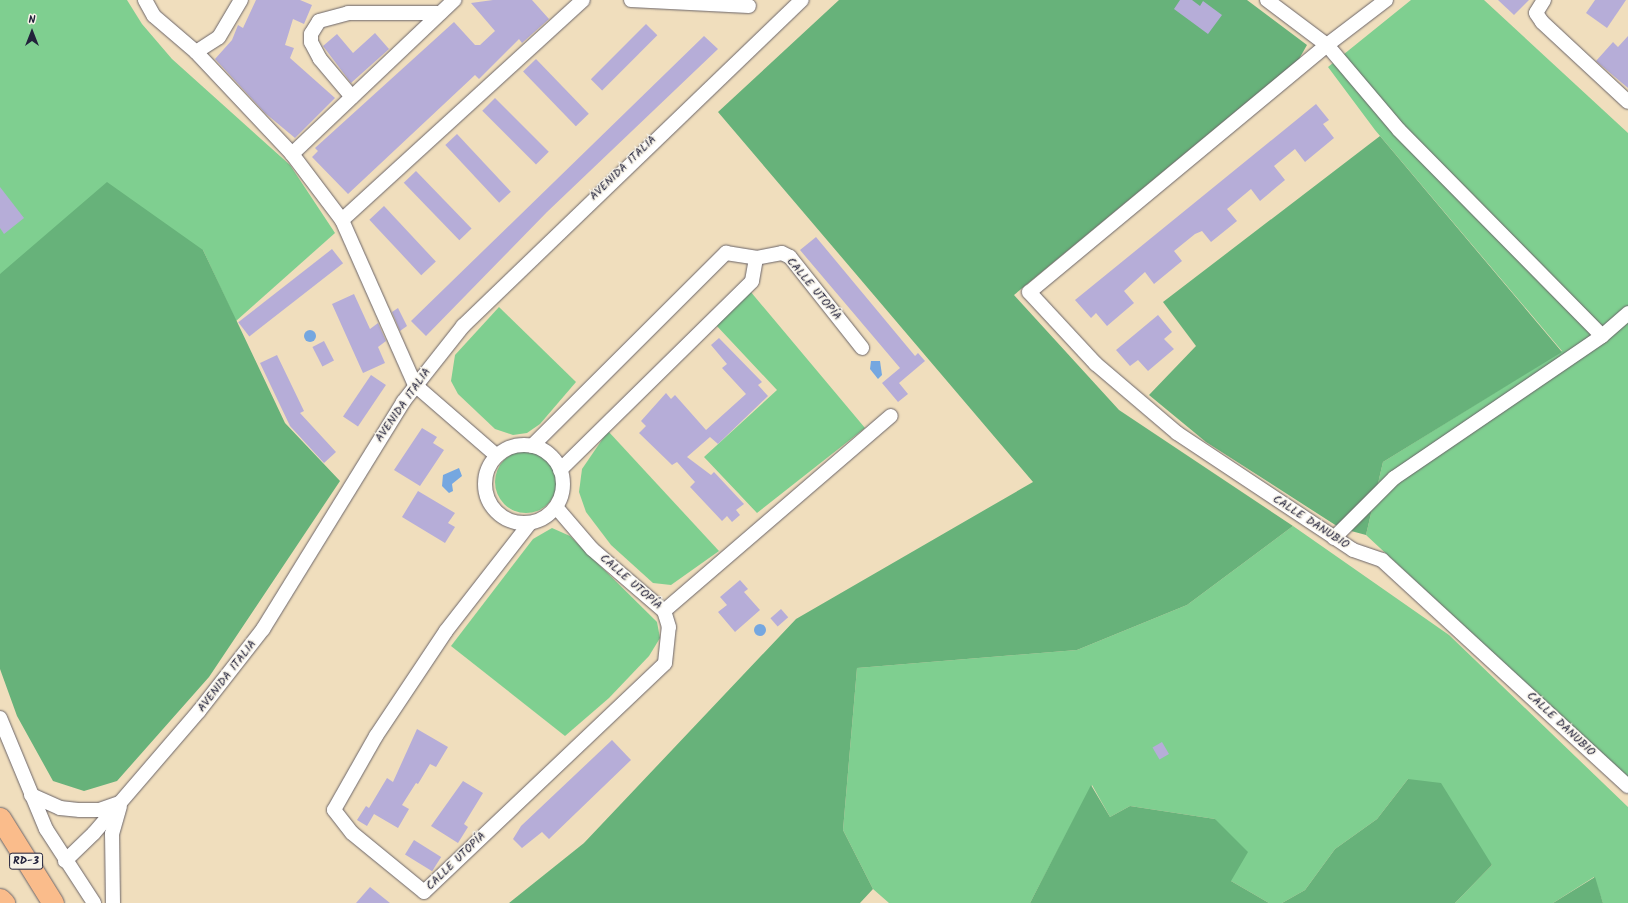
<!DOCTYPE html>
<html>
<head>
<meta charset="utf-8">
<style>
	body { margin:0 }
	#map { position:relative; width:1628px; height:903px; overflow:hidden; background:#f0debd; font-family:Kalam,sans-serif }
	div>[style] { position:absolute }
	[style*='--x'] { left:calc(var(--x)*1px); top:calc(var(--y)*1px); width:calc(var(--w)*1px); rotate:calc(var(--a)*1deg) }
	.green>* { inset:0; background:#7fcf90 }
	.round { border-radius:50% }
	.forest>* { inset:0; background:#67b27a }
	.water>* { inset:0; background:#75a7e0 }
	.building>* { inset:0; background:#b6add8; transform-origin:0 0 }
	.roads { filter:drop-shadow(0 0 1px #6a6468) drop-shadow(0 0 1px #6a6468) }
	.minor>* { height:14px; margin:-7px; padding:0 7px; transform-origin:7px; border-radius:7px; background:#fff }
	.minor>.ring { margin:-7px; padding:0; box-sizing:content-box; background:none; border:14px solid #fff; border-radius:50% }
	.highway>* { height:21px; margin:-10.5px; padding:0 10.5px; transform-origin:10.5px; border-radius:10.5px; background:#fabc8b }
	span { translate:-50% -50%; white-space:nowrap; text-align:center; line-height:1.15; -webkit-text-stroke:3px #f7f3e8; paint-order:stroke }
	.shield-label span { padding:1px 3px; background:#f7f3e8; border:1px solid; border-radius:3px; -webkit-text-stroke-width:0 }
	.shield-label { font-size:11px; color:#22223b; font-weight:700 }
	.street-label { font-size:12px; color:#22223b }
	.north { position:absolute; left:12px; top:12px; width:40px; height:40px; -webkit-text-stroke:3px #f7f3e8; paint-order:stroke; rotate:0deg; font-size:11px; font-weight:700; line-height:16px; text-align:center; color:#22223b }
	.north::after { content:''; display:block; margin:auto; width:14px; height:18px; background:#22223b; clip-path:polygon(50% 0,100% 100%,50% 72%,0 100%) }
</style>
</head>
<body>
<div id="map">
	<div class="green">
		<div style="clip-path:polygon(0 0,127px 0,142px 24px,172px 59px,290px 165px,335px 233px,236px 321px,203px 250px,0 274px)"></div>
		<div style="clip-path:polygon(1411px 0,1484px 0,1628px 133px,1628px 778px,1366px 535px,1383px 462px,1562px 351px,1375px 130px,1328px 67px)"></div>
		<div style="clip-path:polygon(750px 291px,865px 428px,757px 513px,704px 457px,777px 390px,715px 324px)"></div>
		<div style="clip-path:polygon(499px 307px,576px 382px,540px 424px,527px 433px,513px 435px,495px 429px,458px 394px,451px 381px,455px 355px)"></div>
		<div style="clip-path:polygon(608px 431px,719px 551px,671px 585px,653px 583px,611px 545px,586px 512px,579px 492px,582px 469px)"></div>
		<div class="round" style="left:495px;top:451px;width:62px;height:62px"></div>
		<div style="clip-path:polygon(1293px 526px,1449px 635px,1628px 807px,1628px 903px,1603px 903px,1594px 877px,1553px 903px,1455px 903px,1492px 865px,1408px 779px,1377px 819px,1335px 849px,1305px 890px,1282px 903px,1269px 903px,1231px 881px,1215px 819px,1130px 806px,1110px 817px,1092px 785px,1030px 903px,889px 903px,873px 889px,843px 830px,857px 668px,1077px 650px,1187px 605px)"></div>
		<div style="clip-path:polygon(552px 528px,570px 536px,657px 622px,660px 638px,649px 656px,609px 698px,565px 736px,451px 646px,533px 539px)"></div>
	</div>
	<div class="forest">
		<div style="clip-path:polygon(839px 0,1247px 0,1307px 45px,1299px 59px,1014px 295px,1119px 410px,1293px 526px,1187px 605px,1077px 650px,857px 668px,843px 830px,873px 889px,860px 903px,509px 903px,584px 843px,796px 619px,1033px 482px,718px 112px)"></div>
		<div style="clip-path:polygon(1380px 136px,1562px 352px,1383px 462px,1366px 535px,1340px 528px,1206px 442px,1149px 395px,1196px 346px,1163px 302px)"></div>
		<div style="clip-path:polygon(107px 182px,203px 250px,285px 423px,340px 481px,209px 677px,117px 781px,84px 791px,53px 781px,17px 716px,0 669px,0 274px)"></div>
		<div style="clip-path:polygon(1408px 779px,1441px 783px,1492px 865px,1455px 903px,1282px 903px,1305px 890px,1335px 849px,1377px 819px)"></div>
		<div style="clip-path:polygon(1091px 785px,1110px 817px,1130px 806px,1215px 819px,1248px 852px,1231px 881px,1269px 903px,1030px 903px)"></div>
		<div style="clip-path:polygon(1595px 877px,1603px 903px,1553px 903px)"></div>
	</div>
	<div class="water">
		<div class="round" style="left:304px;top:330px;width:12px;height:12px"></div>
		<div style="clip-path:polygon(871px 361px,880px 361px,882px 375px,878px 379px,870px 369px)"></div>
		<div style="clip-path:polygon(459px 468px,462px 476px,452px 484px,453px 491px,449px 493px,442px 486px,443px 475px)"></div>
		<div class="round" style="left:754px;top:624px;width:12px;height:12px"></div>
	</div>
	<div class="building">
		<div style="clip-path:polygon(256px 0,300px 0,312px 5px,304px 24px,293px 19px,285px 45px,294px 48px,290px 58px,335px 98px,295px 138px,265px 113px,215px 59px,232px 40px,238px 25px,243px 28px)"></div>
		<div style="clip-path:polygon(493px 0,532px 0,549px 19px,522px 43px,519px 39px,479px 79px,475px 75px,348px 194px,312px 157px,318px 151px,315px 148px,454px 22px,475px 45px,480px 45px,495px 31px,471px 3px)"></div>
		<div style="clip-path:polygon(1180px 0,1192px 0,1200px 6px,1203px 1px,1222px 15px,1208px 34px,1174px 9px)"></div>
		<div style="clip-path:polygon(1498px 0,1529px 0,1514px 15px)"></div>
		<div style="clip-path:polygon(1595px 0,1626px 0,1607px 28px,1586px 13px)"></div>
		<div style="left:646px;top:24px;width:16px;height:78px;rotate:45deg"></div>
		<div style="clip-path:polygon(375px 33px,389px 49px,351px 83px,323px 46px,337px 34px,353px 53px)"></div>
		<div style="clip-path:polygon(704px 36px,718px 49px,547px 212px,426px 336px,411px 321px)"></div>
		<div style="clip-path:polygon(1628px 36px,1628px 88px,1596px 61px,1613px 42px,1618px 47px)"></div>
		<div style="left:536px;top:59px;width:76px;height:18px;rotate:46deg"></div>
		<div style="left:495px;top:98px;width:76px;height:18px;rotate:45deg"></div>
		<div style="clip-path:polygon(1316px 104px,1329px 120px,1323px 124px,1334px 138px,1305px 162px,1295px 149px,1274px 166px,1285px 180px,1260px 201px,1251px 189px,1227px 209px,1237px 221px,1211px 242px,1202px 231px,1195px 234px,1174px 251px,1182px 261px,1154px 284px,1145px 272px,1124px 291px,1134px 303px,1107px 326px,1096px 313px,1091px 318px,1075px 300px)"></div>
		<div style="left:457px;top:134px;width:79px;height:16px;rotate:47deg"></div>
		<div style="left:416px;top:171px;width:80px;height:17px;rotate:46deg"></div>
		<div style="clip-path:polygon(0 187px,24px 218px,4px 234px,0 228px)"></div>
		<div style="left:384px;top:206px;width:76px;height:20px;rotate:47deg"></div>
		<div style="clip-path:polygon(816px 237px,915px 356px,918px 353px,925px 361px,899px 383px,908px 394px,898px 402px,882px 383px,900px 368px,800px 250px)"></div>
		<div style="left:332px;top:249px;width:18px;height:119px;rotate:52deg"></div>
		<div style="clip-path:polygon(354px 294px,370px 329px,378px 323px,386px 341px,378px 347px,385px 363px,363px 373px,332px 304px)"></div>
		<div style="clip-path:polygon(398px 308px,407px 326px,400px 331px,392px 312px)"></div>
		<div style="clip-path:polygon(1158px 315px,1172px 332px,1164px 339px,1174px 349px,1148px 371px,1138px 360px,1130px 366px,1116px 350px)"></div>
		<div style="clip-path:polygon(719px 338px,762px 382px,758px 385px,768px 396px,718px 444px,710px 437px,687px 457px,711px 475px,714px 472px,744px 504px,736px 510px,740px 515px,732px 522px,727px 516px,722px 521px,690px 487px,695px 482px,677px 462px,672px 465px,639px 433px,646px 426px,641px 421px,666px 393px,671px 399px,675px 395px,706px 430px,746px 394px,722px 368px,727px 364px,711px 345px)"></div>
		<div style="left:324px;top:341px;width:22px;height:13px;rotate:63deg"></div>
		<div style="clip-path:polygon(277px 355px,304px 411px,300px 413px,336px 452px,324px 463px,290px 426px,260px 363px)"></div>
		<div style="left:371px;top:375px;width:18px;height:50px;rotate:34deg"></div>
		<div style="clip-path:polygon(422px 428px,437px 437px,433px 443px,444px 450px,420px 486px,394px 470px)"></div>
		<div style="clip-path:polygon(418px 491px,455px 513px,448px 523px,455px 527px,445px 543px,402px 517px)"></div>
		<div style="clip-path:polygon(740px 580px,748px 589px,744px 592px,760px 610px,735px 632px,718px 612px,727px 605px,720px 597px)"></div>
		<div style="left:781px;top:609px;width:11px;height:14px;rotate:49deg"></div>
		<div style="clip-path:polygon(417px 729px,448px 747px,436px 767px,430px 764px,418px 784px,416px 783px,402px 805px,409px 809px,398px 828px,374px 814px,367px 826px,357px 820px,366px 806px,369px 808px,387px 778px,393px 782px)"></div>
		<div style="clip-path:polygon(612px 740px,631px 760px,549px 839px,542px 832px,522px 848px,513px 839px,521px 826px)"></div>
		<div style="left:1162px;top:742px;width:14px;height:11px;rotate:60deg"></div>
		<div style="clip-path:polygon(463px 781px,483px 793px,464px 824px,468px 827px,458px 843px,431px 826px)"></div>
		<div style="left:414px;top:840px;width:32px;height:17px;rotate:32deg"></div>
		<div style="clip-path:polygon(370px 887px,390px 903px,356px 903px)"></div>
	</div>
	<div class="roads">
		<div class="minor">
			<div style="--x:145;--y:0;--w:18;--a:61"></div>
			<div style="--x:154;--y:16;--w:55;--a:40.6"></div>
			<div style="--x:196;--y:52;--w:140;--a:46.7"></div>
			<div style="--x:292;--y:154;--w:83;--a:52.9"></div>
			<div style="--x:631;--y:0;--w:118;--a:2.9"></div>
			<div style="--x:1267;--y:0;--w:75;--a:36.9"></div>
			<div style="--x:1327;--y:45;--w:387;--a:140.3"></div>
			<div style="--x:1029;--y:292;--w:98;--a:47.1"></div>
			<div style="--x:1096;--y:364;--w:106;--a:40.4"></div>
			<div style="--x:1177;--y:433;--w:211;--a:33.6"></div>
			<div style="--x:1353;--y:550;--w:31;--a:19"></div>
			<div style="--x:1382;--y:560;--w:334;--a:42.6"></div>
			<div style="--x:1386;--y:0;--w:74;--a:142.7"></div>
			<div style="--x:1327;--y:45;--w:111;--a:49.7"></div>
			<div style="--x:1399;--y:130;--w:289;--a:45.4"></div>
			<div style="--x:1544;--y:0;--w:15;--a:122"></div>
			<div style="--x:1536;--y:13;--w:11;--a:56"></div>
			<div style="--x:1542;--y:22;--w:117;--a:42.9"></div>
			<div style="--x:196;--y:52;--w:27;--a:-33"></div>
			<div style="--x:219;--y:37;--w:43;--a:-59.3"></div>
			<div style="--x:352;--y:97;--w:50;--a:-130.1"></div>
			<div style="--x:320;--y:59;--w:19;--a:-118"></div>
			<div style="--x:311;--y:42;--w:8;--a:-90"></div>
			<div style="--x:311;--y:34;--w:15;--a:-58"></div>
			<div style="--x:319;--y:21;--w:30;--a:-15"></div>
			<div style="--x:348;--y:13;--w:92;--a:0"></div>
			<div style="--x:292;--y:154;--w:224;--a:-43.5"></div>
			<div class="ring" style="left:485px;top:445px;width:64px;height:64px"></div>
			<div style="--x:532;--y:446;--w:274;--a:-44.9"></div>
			<div style="--x:726;--y:253;--w:30;--a:9"></div>
			<div style="--x:756;--y:258;--w:26;--a:-11"></div>
			<div style="--x:782;--y:253;--w:9;--a:27"></div>
			<div style="--x:790;--y:257;--w:116;--a:51.6"></div>
			<div style="--x:497;--y:456;--w:108;--a:-139.1"></div>
			<div style="--x:415;--y:385;--w:180;--a:-113.9"></div>
			<div style="--x:342;--y:220;--w:326;--a:-42.4"></div>
			<div style="--x:560;--y:470;--w:269;--a:-44.5"></div>
			<div style="--x:752;--y:281;--w:23;--a:-80"></div>
			<div style="--x:530;--y:523;--w:137;--a:127.9"></div>
			<div style="--x:446;--y:631;--w:126;--a:123.7"></div>
			<div style="--x:376;--y:736;--w:85;--a:119.6"></div>
			<div style="--x:334;--y:810;--w:29;--a:52"></div>
			<div style="--x:352;--y:833;--w:93;--a:39.3"></div>
			<div style="--x:424;--y:892;--w:332;--a:-43.5"></div>
			<div style="--x:665;--y:663;--w:36;--a:-84"></div>
			<div style="--x:669;--y:627;--w:17;--a:-107"></div>
			<div style="--x:664;--y:611;--w:95;--a:-139.3"></div>
			<div style="--x:592;--y:549;--w:55;--a:-130.6"></div>
			<div style="--x:1334;--y:538;--w:85;--a:-45"></div>
			<div style="--x:1394;--y:478;--w:252;--a:-34.3"></div>
			<div style="--x:1602;--y:336;--w:35;--a:-41"></div>
			<div style="--x:664;--y:611;--w:299;--a:-40.7"></div>
			<div style="--x:0;--y:718;--w:120;--a:67.5"></div>
			<div style="--x:46;--y:829;--w:88;--a:57"></div>
			<div style="--x:31;--y:795;--w:32;--a:24"></div>
			<div style="--x:60;--y:808;--w:20;--a:6"></div>
			<div style="--x:80;--y:810;--w:19;--a:0"></div>
			<div style="--x:99;--y:810;--w:21;--a:-19"></div>
			<div style="--x:65;--y:861;--w:40;--a:-44"></div>
			<div style="--x:94;--y:833;--w:161;--a:-49.3"></div>
			<div style="--x:199;--y:711;--w:104;--a:-52"></div>
			<div style="--x:263;--y:629;--w:267;--a:-58.3"></div>
			<div style="--x:403;--y:402;--w:97;--a:-51.7"></div>
			<div style="--x:463;--y:326;--w:470;--a:-43.9"></div>
			<div style="--x:113;--y:903;--w:69;--a:-90.8"></div>
			<div style="--x:112;--y:834;--w:29;--a:-74"></div>
		</div>
		<div class="highway">
			<div style="--x:0;--y:818;--w:100;--a:58.1"></div>
			<div style="--x:0;--y:899;--w:6;--a:45"></div>
		</div>
	</div>
	<div class="shield-label">
		<span style="left:26px;top:861px">RD-3</span>
	</div>
	<div class="street-label">
		<span style="left:623px;top:168px;rotate:-44deg">AVENIDA ITALIA</span>
		<span style="left:814px;top:289px;rotate:50deg">CALLE UTOPÍA</span>
		<span style="left:403px;top:405px;rotate:-55deg">AVENIDA ITALIA</span>
		<span style="left:1311px;top:522px;rotate:33deg">CALLE DANUBIO</span>
		<span style="left:631px;top:582px;rotate:41deg">CALLE UTOPÍA</span>
		<span style="left:227px;top:676px;rotate:-52deg">AVENIDA ITALIA</span>
		<span style="left:1561px;top:724px;rotate:43deg">CALLE DANUBIO</span>
		<span style="left:456px;top:861px;rotate:-44deg">CALLE UTOPÍA</span>
	</div>
	<div class="north">N</div>
</div>
</body>
</html>
